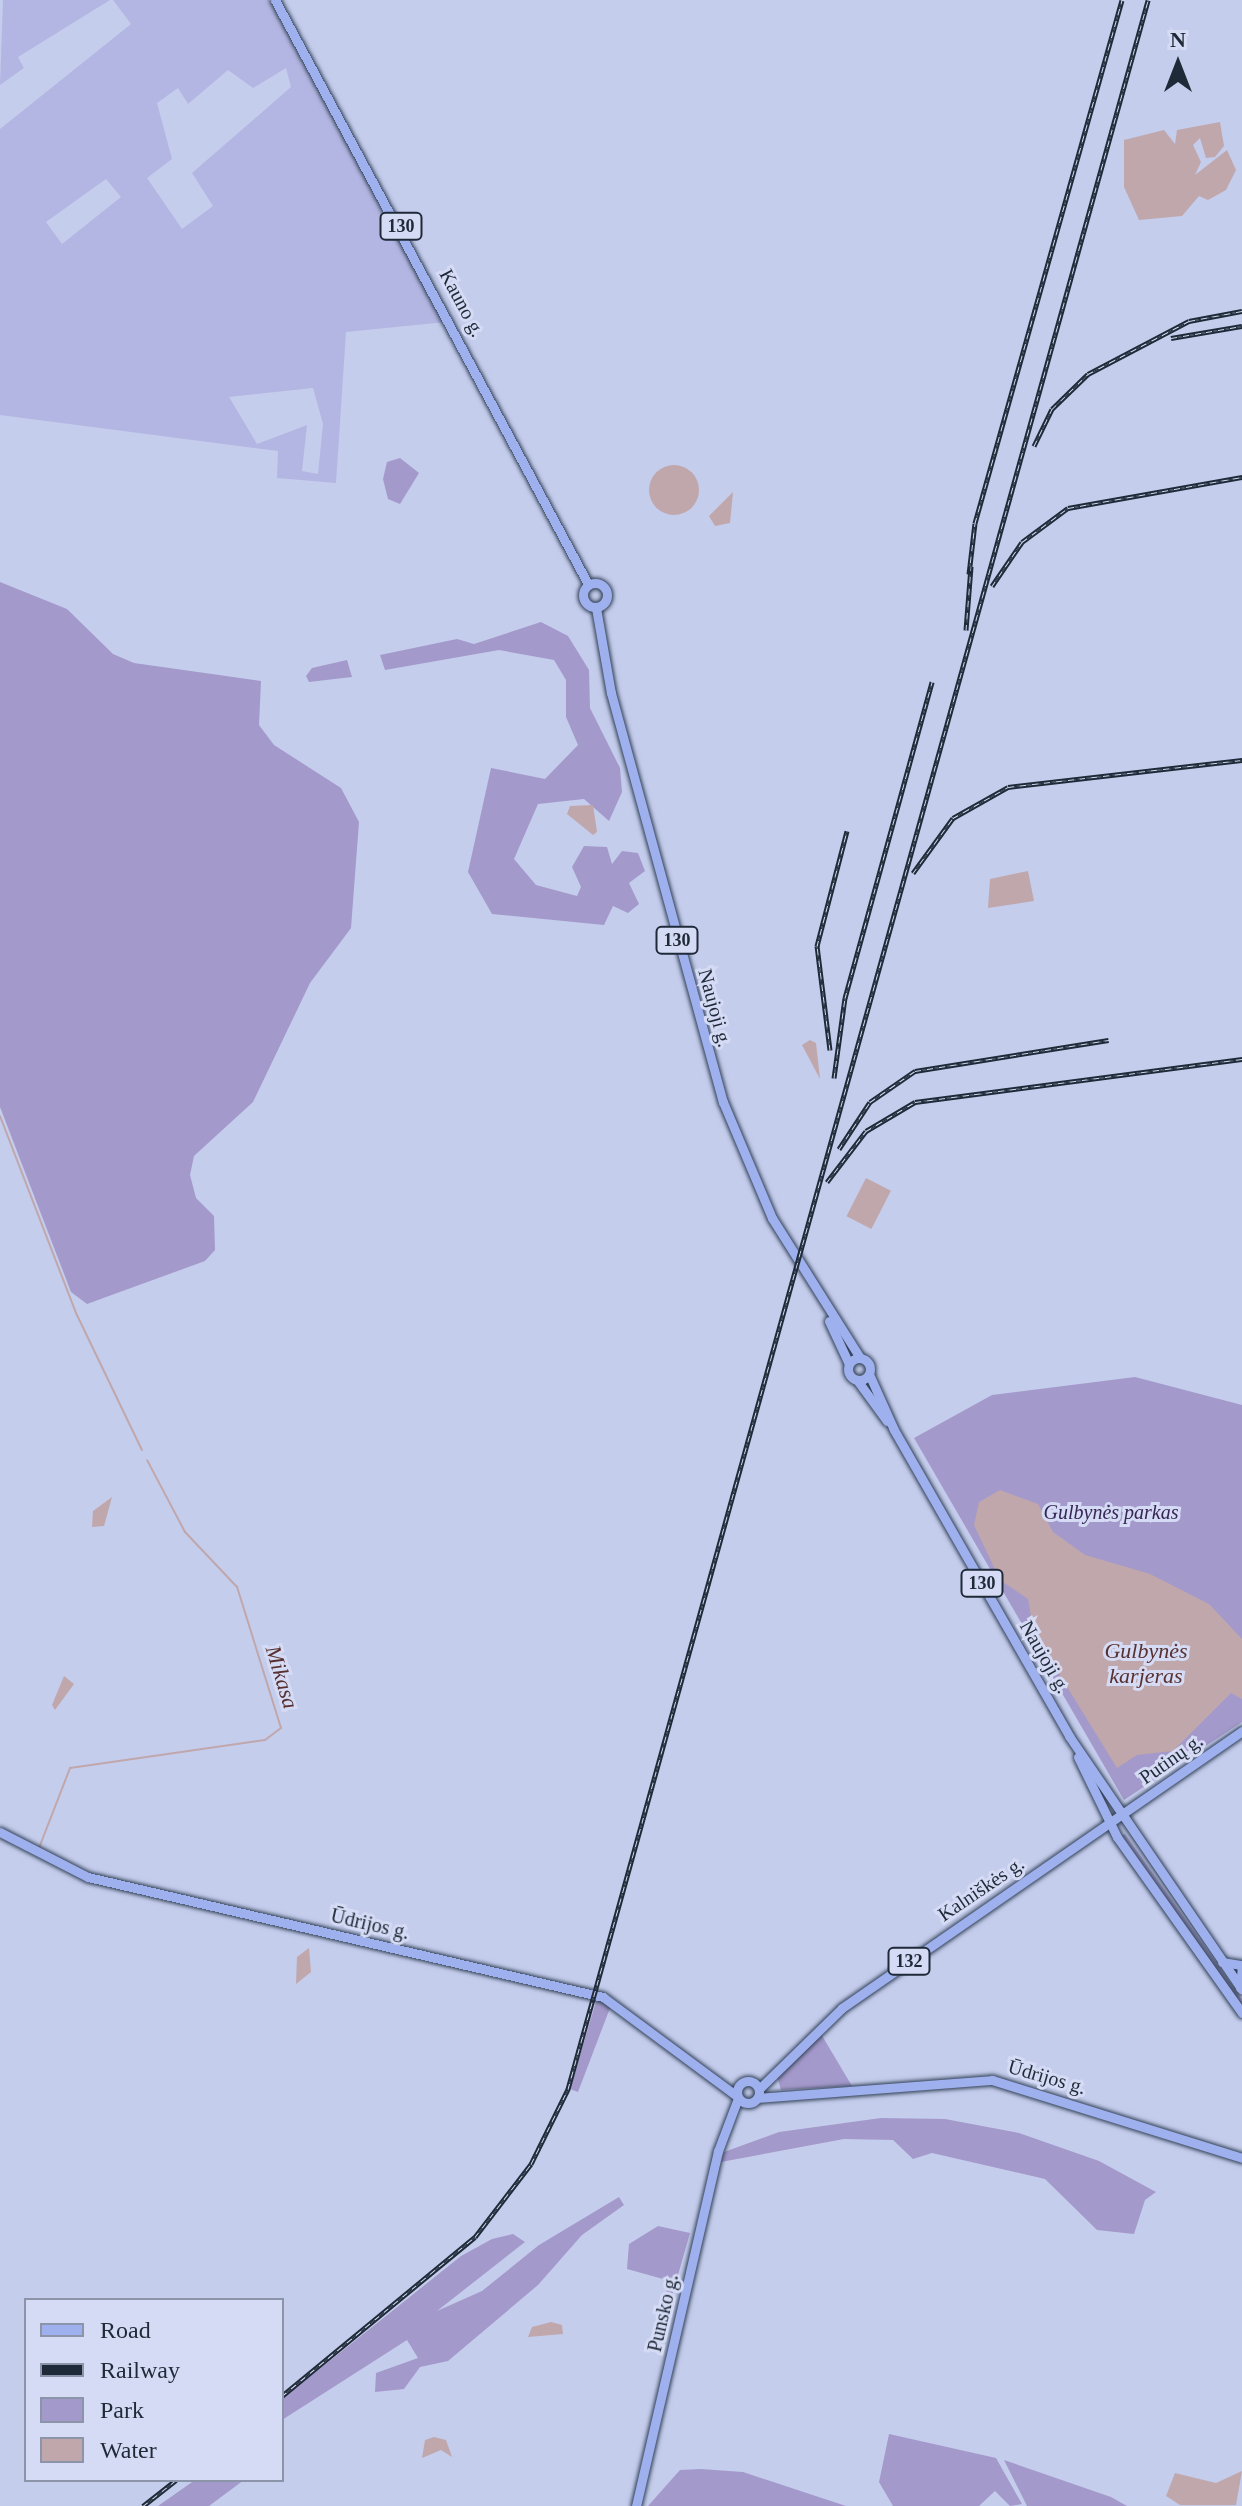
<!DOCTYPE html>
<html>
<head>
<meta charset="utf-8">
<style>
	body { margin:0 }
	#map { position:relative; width:1242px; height:2506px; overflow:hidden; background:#c5cded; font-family:"Times New Roman",serif }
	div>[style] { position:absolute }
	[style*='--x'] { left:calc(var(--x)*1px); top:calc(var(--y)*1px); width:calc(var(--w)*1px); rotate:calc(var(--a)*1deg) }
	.farmland>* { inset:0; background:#b3b6e2 }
	.green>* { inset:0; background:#a499cb }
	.water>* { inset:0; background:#c0a7ac; transform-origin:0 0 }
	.round { border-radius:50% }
	.stream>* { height:2px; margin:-1px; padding:0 1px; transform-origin:1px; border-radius:1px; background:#c0a7ac }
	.roads { filter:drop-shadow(0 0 2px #304055) drop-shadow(0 0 2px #304055) }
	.major>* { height:9px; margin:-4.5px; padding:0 4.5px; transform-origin:4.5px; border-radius:4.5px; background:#9fb0ee }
	.major>.ring { margin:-4.5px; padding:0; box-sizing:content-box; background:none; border:9px solid #9fb0ee; border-radius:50% }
	.rail>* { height:5px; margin-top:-2.5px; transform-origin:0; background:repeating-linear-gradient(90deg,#d5dbf4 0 6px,#1f2a38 0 12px); box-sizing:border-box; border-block:2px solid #1f2a38 }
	span { translate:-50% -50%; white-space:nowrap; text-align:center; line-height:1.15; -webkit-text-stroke:6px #d5dbf4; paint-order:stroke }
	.shield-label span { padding:2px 6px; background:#d5dbf4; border:2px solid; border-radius:6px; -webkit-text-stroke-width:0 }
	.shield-label { font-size:18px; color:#1f2a38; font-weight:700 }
	.street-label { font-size:20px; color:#1f2a38 }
	.park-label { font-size:20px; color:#362654; font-style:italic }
	.water-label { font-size:22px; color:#57302f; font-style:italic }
	.legend { position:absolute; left:24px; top:2298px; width:260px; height:184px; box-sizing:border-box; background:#d5dbf4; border:2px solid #8c94a9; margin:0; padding:10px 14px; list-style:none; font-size:24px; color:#1f2a38 }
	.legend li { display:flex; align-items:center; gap:16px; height:40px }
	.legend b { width:40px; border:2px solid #8c94a9 }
	.north { position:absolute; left:1138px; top:24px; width:80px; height:80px; -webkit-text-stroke:6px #d5dbf4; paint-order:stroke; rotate:0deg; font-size:22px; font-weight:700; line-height:32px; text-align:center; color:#1f2a38 }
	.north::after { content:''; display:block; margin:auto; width:28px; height:36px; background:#1f2a38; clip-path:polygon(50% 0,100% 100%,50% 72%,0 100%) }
</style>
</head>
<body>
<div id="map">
	<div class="farmland">
		<div style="clip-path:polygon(3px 0,110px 0,18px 57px,24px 68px,0 85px)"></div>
		<div style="clip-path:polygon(evenodd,113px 0,269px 0,446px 322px,346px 332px,336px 483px,277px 478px,278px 451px,0 415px,0 129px,131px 24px,113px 0,286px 68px,291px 87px,192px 173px,213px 206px,182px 229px,147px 178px,172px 159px,157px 103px,178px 88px,188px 104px,228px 70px,253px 88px,286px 68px,113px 0,106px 179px,121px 197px,62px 244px,46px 222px,106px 179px,113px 0,313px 388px,323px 424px,318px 474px,302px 471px,307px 425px,257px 444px,229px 397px,313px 388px)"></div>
	</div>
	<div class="green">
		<div style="clip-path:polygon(400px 458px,419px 473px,400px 504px,388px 499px,383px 479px,387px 462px)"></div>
		<div style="clip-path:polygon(0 582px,67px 609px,113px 654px,134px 663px,261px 681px,259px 725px,274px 745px,341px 788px,359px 822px,351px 928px,310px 983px,253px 1102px,194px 1156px,190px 1175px,196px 1198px,214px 1216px,215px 1250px,205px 1261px,87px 1304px,71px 1292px,0 1107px)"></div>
		<div style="clip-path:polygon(541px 622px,568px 636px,589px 670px,590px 708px,620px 768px,622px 792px,609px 821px,584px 799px,538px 804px,514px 859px,536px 885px,577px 896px,581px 887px,572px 867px,584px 846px,607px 847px,612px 864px,622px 851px,638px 853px,645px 871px,629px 883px,639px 904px,628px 913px,613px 906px,604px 925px,492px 914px,468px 872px,491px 768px,545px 779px,578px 745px,566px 717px,566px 680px,554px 660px,499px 650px,385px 670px,380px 655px,457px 639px,474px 644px)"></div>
		<div style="clip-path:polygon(347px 660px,352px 677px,309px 682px,306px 676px,312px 668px)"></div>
		<div style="clip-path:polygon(1135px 1377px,1242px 1405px,1242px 1722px,1124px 1800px,914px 1438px,992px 1395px)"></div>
		<div style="clip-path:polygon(1125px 1834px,1242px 1999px,1242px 2005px,1122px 1835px)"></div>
		<div style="clip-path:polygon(597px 1998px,610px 2008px,578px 2092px,570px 2089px)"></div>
		<div style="clip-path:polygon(821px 2034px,852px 2086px,781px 2090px,777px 2076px)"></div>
		<div style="clip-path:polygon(881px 2118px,945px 2119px,1019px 2133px,1099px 2161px,1156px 2192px,1145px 2200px,1134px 2234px,1097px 2230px,1045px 2179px,932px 2153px,913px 2159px,893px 2140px,844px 2139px,721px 2162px,724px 2152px,779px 2132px)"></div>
		<div style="clip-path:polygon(619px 2197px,624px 2205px,582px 2235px,538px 2285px,448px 2361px,420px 2367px,404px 2389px,375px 2392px,376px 2373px,418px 2358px,407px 2340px,282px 2420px,282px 2399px,461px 2256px,492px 2239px,513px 2234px,525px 2242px,437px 2311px,482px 2291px,539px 2245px)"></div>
		<div style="clip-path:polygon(658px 2226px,690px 2233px,670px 2303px,663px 2279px,627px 2269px,629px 2244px)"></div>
		<div style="clip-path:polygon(889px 2434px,996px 2458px,1022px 2504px,1010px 2506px,995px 2491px,979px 2506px,893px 2506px,879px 2482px)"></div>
		<div style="clip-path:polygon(1004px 2460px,1111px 2497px,1127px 2506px,1027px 2506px)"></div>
		<div style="clip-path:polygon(701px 2469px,743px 2472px,846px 2506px,648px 2506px,680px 2470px)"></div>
		<div style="clip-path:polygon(195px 2480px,244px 2480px,209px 2506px,158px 2506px)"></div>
	</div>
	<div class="water">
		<div style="clip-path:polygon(1220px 122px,1224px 146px,1215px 157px,1206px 158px,1200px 138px,1193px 145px,1201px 162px,1195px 175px,1227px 150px,1236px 170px,1226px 190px,1208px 200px,1199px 196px,1182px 216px,1139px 220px,1124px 187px,1124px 140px,1164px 130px,1175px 144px,1177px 130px)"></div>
		<div class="round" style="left:649px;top:465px;width:50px;height:50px"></div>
		<div style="clip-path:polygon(733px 492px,730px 523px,715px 526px,709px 516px)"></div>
		<div style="clip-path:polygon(593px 805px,597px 832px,593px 835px,567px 814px,570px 806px)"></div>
		<div style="clip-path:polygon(1028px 871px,1034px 901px,988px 908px,990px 879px)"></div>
		<div style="clip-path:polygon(810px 1040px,816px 1043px,820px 1079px,802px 1045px)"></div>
		<div style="left:866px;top:1178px;width:28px;height:43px;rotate:27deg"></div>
		<div style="clip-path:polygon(1000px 1490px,1038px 1504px,1053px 1532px,1085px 1555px,1150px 1574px,1209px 1604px,1242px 1639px,1242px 1699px,1231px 1693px,1173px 1751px,1137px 1755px,1117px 1768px,1034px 1633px,1028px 1599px,1000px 1580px,974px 1525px,979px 1502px)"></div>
		<div style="clip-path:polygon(112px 1497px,104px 1526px,92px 1527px,93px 1511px)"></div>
		<div style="clip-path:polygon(64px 1676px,74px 1684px,55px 1710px,52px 1705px)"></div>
		<div style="clip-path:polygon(309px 1948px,311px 1972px,296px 1984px,297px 1957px)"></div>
		<div style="clip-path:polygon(551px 2322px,562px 2325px,563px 2334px,528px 2337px,532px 2327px)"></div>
		<div style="clip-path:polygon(434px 2437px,446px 2440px,452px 2457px,441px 2450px,422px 2458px,425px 2440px)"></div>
		<div style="clip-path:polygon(1242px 2471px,1236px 2505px,1180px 2505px,1166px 2496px,1175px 2473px,1216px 2483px)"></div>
	</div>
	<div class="stream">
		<div style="--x:0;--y:1116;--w:211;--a:68.9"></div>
		<div style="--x:76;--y:1313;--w:152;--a:64.3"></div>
		<div style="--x:39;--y:1848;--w:86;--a:-68.8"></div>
		<div style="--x:70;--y:1768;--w:197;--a:-8.2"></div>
		<div style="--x:265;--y:1740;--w:20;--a:-37"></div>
		<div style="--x:281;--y:1728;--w:148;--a:-107.3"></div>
		<div style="--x:237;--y:1587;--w:76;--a:-133.4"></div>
		<div style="--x:185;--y:1532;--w:81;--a:-117.8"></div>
	</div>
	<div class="roads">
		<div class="major">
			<div style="--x:275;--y:0;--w:663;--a:61.81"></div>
			<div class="ring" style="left:583px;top:583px;width:15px;height:15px"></div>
			<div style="--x:596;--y:608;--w:86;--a:80"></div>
			<div style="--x:611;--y:693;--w:424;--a:74.7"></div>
			<div style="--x:723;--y:1102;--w:126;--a:67.1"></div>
			<div style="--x:772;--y:1218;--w:165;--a:57.8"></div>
			<div style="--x:829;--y:1321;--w:47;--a:65.1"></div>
			<div class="ring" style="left:848px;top:1358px;width:13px;height:13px"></div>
			<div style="--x:869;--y:1374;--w:61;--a:65.9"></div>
			<div style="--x:894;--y:1430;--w:353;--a:60.2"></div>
			<div style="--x:1069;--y:1736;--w:307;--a:55.7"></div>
			<div style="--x:857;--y:1380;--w:51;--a:53.8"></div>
			<div style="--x:1078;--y:1757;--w:89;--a:64"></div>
			<div style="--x:1117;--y:1837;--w:216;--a:54.6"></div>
			<div style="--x:0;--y:1832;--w:99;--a:27.1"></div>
			<div style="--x:88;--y:1877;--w:529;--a:13.12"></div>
			<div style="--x:603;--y:1997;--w:167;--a:36.5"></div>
			<div style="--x:1222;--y:1962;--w:20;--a:9"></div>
			<div style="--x:1242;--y:1965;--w:23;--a:95"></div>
			<div class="ring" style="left:737px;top:2081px;width:13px;height:13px"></div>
			<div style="--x:759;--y:2089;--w:116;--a:-44.3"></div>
			<div style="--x:842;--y:2008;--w:487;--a:-34.7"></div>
			<div style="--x:758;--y:2098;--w:235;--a:-4.4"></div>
			<div style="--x:992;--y:2080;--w:262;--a:17.3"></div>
			<div style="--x:636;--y:2506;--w:364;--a:-77"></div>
			<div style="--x:718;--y:2151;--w:57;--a:-69.3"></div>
		</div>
	</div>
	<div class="rail">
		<div style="--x:1171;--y:338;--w:72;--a:-9.6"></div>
		<div style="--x:1034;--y:446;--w:41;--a:-64.1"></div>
		<div style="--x:1052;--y:409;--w:50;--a:-44.2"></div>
		<div style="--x:1088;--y:374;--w:114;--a:-27.7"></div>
		<div style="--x:1189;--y:321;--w:54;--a:-10.7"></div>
		<div style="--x:969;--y:574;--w:51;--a:-83.3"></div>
		<div style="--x:975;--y:523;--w:543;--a:-74.3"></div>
		<div style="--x:992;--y:586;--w:53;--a:-55.7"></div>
		<div style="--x:1022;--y:542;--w:57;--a:-36.5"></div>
		<div style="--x:1068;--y:508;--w:177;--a:-10.1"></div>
		<div style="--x:966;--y:630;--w:64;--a:-85.5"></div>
		<div style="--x:913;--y:873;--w:68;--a:-54"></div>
		<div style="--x:953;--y:818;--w:63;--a:-29.4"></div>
		<div style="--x:1008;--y:787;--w:236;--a:-6.6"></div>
		<div style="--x:830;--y:1050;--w:105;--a:-97.1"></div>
		<div style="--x:817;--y:946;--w:119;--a:-75.4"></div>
		<div style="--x:834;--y:1078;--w:81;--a:-82.2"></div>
		<div style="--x:845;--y:998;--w:328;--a:-74.6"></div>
		<div style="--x:839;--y:1149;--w:56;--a:-56.6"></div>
		<div style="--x:870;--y:1102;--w:55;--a:-34.6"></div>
		<div style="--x:915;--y:1071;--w:196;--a:-9.1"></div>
		<div style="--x:827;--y:1182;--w:64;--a:-52.6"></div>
		<div style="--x:866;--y:1131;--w:57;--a:-30.6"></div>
		<div style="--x:915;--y:1102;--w:330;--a:-7.5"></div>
		<div style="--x:282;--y:2396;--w:250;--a:-39.5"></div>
		<div style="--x:475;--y:2237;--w:92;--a:-52.5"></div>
		<div style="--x:531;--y:2164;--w:84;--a:-63.7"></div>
		<div style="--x:568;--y:2089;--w:2168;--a:-74.48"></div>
		<div style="--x:143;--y:2506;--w:42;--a:-38.2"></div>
	</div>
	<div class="shield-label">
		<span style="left:401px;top:226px">130</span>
		<span style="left:677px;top:940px">130</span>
		<span style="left:982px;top:1583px">130</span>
		<span style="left:909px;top:1961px">132</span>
	</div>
	<div class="street-label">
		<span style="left:462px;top:303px;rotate:62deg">Kauno g.</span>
		<span style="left:715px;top:1008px;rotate:75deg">Naujoji g.</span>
		<span style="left:1045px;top:1657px;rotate:60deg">Naujoji g.</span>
		<span style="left:1171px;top:1759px;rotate:-35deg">Putinų g.</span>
		<span style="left:981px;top:1889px;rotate:-34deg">Kalniškės g.</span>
		<span style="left:370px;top:1924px;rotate:13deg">Ūdrijos g.</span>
		<span style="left:1047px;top:2077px;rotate:16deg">Ūdrijos g.</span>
		<span style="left:663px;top:2313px;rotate:-77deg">Punsko g.</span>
	</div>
	<div class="park-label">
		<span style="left:1111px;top:1512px">Gulbynės parkas</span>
	</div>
	<div class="water-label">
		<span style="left:1146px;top:1663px">Gulbynės<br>karjeras</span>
		<span style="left:282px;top:1677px;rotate:73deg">Mikasa</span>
	</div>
	<ul class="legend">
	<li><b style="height:10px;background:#9fb0ee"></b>Road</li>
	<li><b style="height:10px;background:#1f2a38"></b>Railway</li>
	<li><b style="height:22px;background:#a499cb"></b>Park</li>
	<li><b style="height:22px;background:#c0a7ac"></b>Water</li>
	</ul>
	<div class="north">N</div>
</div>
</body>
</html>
